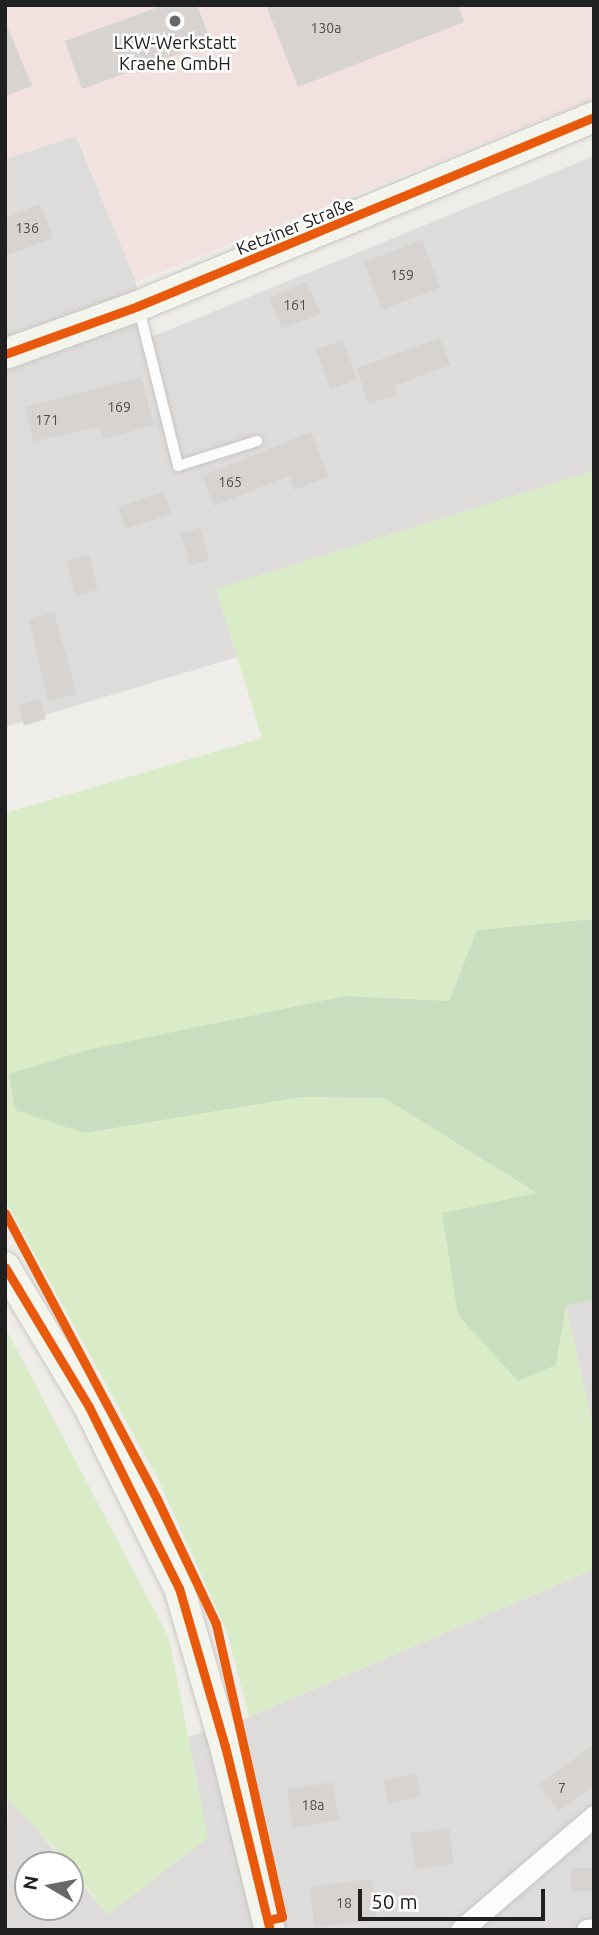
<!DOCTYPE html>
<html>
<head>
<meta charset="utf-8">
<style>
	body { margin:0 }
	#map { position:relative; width:599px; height:1935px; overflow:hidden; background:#efede9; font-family:Ubuntu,sans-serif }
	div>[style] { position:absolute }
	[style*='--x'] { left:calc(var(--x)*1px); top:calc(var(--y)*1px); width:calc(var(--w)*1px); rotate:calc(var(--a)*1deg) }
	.residential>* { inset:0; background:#dedcda }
	.commercial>* { inset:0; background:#f1e1df }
	.grass>* { inset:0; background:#daecc7 }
	.forest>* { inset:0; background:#c8debe }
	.building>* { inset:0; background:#d6d3d0; transform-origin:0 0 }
	.roads { filter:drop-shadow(0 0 2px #c7c6c5) drop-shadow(0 0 2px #c7c6c5) }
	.lane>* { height:10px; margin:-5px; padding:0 5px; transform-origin:5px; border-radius:5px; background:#fdfcfc }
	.street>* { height:21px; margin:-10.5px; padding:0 10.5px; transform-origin:10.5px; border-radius:10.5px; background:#fdfcfc }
	.secondary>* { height:30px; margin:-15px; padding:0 15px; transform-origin:15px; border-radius:15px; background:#f3f4ec }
	.cycleway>* { height:9px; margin:-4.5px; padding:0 4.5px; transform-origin:4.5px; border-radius:4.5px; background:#e8590c }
	.dots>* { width:19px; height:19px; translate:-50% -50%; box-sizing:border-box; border:4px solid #fff; border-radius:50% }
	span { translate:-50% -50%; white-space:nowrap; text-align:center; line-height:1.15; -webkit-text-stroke:5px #fff; paint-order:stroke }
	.number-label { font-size:14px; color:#4e4d4c }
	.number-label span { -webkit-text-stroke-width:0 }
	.poi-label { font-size:18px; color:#202020 }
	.street-label { font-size:18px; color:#202020 }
	.frame { position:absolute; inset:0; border:7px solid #202020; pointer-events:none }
	.north { position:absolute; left:14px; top:1851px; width:70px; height:70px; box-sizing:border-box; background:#fff; border:2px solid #a6a6a6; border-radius:50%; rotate:280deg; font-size:19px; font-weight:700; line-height:28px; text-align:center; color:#202020 }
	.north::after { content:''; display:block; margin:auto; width:24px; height:32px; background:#686866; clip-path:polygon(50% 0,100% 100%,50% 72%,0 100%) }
	.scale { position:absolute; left:358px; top:1889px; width:187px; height:32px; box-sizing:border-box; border:4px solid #202020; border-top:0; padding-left:9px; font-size:21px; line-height:24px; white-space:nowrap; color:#202020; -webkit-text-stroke:5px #fff; paint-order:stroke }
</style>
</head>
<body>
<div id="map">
	<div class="residential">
		<div style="clip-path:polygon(76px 136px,136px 282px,144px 340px,594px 156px,594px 471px,216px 589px,237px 657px,5px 727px,5px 159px)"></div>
		<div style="clip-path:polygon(594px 1299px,594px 1431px,566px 1306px)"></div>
		<div style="clip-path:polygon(594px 1569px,594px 1930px,5px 1930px,8px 1794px,66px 1865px,28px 1865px,28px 1907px,70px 1907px,70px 1870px,107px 1914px,198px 1784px,188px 1737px,249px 1717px)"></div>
	</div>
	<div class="commercial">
		<div style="clip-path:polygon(5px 5px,594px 5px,594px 99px,136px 282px,77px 136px,5px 159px)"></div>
	</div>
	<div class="grass">
		<div style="clip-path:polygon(594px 471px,594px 919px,477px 930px,449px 1001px,345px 996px,87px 1050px,9px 1075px,84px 1133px,302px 1097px,384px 1098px,538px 1194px,443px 1213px,556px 1365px,566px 1306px,594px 1431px,594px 1569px,249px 1717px,227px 1632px,158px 1479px,5px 1200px,5px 813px,262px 738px,216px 589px)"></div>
		<div style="clip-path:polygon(5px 1327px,169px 1638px,208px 1838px,107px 1915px,70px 1865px,5px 1796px)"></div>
	</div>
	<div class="forest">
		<div style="clip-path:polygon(594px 919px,594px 1299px,566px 1306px,556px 1365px,518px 1381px,458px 1315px,442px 1213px,537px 1193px,384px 1098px,302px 1097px,84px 1133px,15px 1110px,9px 1074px,87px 1050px,345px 996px,449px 1001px,477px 930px)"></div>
	</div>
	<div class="building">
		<div style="clip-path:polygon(164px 5px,197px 5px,211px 42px,82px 89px,65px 41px)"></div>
		<div style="clip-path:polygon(266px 5px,458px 5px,464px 22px,298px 87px)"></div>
		<div style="clip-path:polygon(5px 21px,32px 86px,5px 96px)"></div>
		<div style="clip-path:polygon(40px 204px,53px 238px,5px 256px,5px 218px)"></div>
		<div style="left:422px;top:240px;width:51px;height:62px;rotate:69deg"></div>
		<div style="left:307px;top:282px;width:34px;height:41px;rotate:67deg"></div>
		<div style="clip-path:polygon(440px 338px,450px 365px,394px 386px,397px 395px,368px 404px,357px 368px)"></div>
		<div style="left:343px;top:340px;width:42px;height:28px;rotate:71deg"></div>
		<div style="clip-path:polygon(141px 377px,154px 425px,103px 439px,100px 426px,33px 442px,25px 407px)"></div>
		<div style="clip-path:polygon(311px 432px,329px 477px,294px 490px,289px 476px,214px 506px,202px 476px)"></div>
		<div style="left:164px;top:492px;width:23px;height:48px;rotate:72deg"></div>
		<div style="left:200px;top:528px;width:33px;height:20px;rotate:74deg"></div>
		<div style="left:89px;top:555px;width:36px;height:23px;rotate:76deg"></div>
		<div style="clip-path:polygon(54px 612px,77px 694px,48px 701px,29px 619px)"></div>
		<div style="left:40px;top:699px;width:21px;height:23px;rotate:73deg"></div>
		<div style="clip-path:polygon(594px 1744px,594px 1785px,559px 1811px,539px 1785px)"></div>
		<div style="left:417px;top:1774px;width:23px;height:34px;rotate:80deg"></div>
		<div style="left:333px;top:1782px;width:39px;height:47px;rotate:81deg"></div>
		<div style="left:449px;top:1828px;width:36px;height:39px;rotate:82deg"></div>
		<div style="left:594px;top:1868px;width:23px;height:23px;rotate:90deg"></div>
		<div style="left:372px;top:1879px;width:41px;height:63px;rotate:83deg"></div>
	</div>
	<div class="roads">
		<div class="lane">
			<div style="--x:139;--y:309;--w:162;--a:76"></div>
			<div style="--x:178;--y:466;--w:83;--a:-17.6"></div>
		</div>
		<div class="street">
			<div style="--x:461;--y:1930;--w:175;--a:-40.6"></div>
			<div style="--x:587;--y:1930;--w:7;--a:-8"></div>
		</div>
		<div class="secondary">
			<div style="--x:5;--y:354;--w:141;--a:-19.8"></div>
			<div style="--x:138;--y:306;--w:494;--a:-22.5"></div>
			<div style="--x:5;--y:1267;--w:163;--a:59"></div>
			<div style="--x:89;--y:1407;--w:202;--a:63.6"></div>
			<div style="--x:179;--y:1588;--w:165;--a:73.8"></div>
			<div style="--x:225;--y:1746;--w:189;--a:76.3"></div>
		</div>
	</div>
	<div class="cycleway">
		<div style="--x:5;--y:354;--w:141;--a:-19.8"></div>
		<div style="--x:138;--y:306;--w:494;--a:-22.5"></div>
		<div style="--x:5;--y:1213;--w:324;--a:62"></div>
		<div style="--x:157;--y:1499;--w:138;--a:64.7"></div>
		<div style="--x:216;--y:1624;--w:300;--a:77.3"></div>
		<div style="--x:282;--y:1917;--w:14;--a:168"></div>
		<div style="--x:5;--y:1267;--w:163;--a:59"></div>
		<div style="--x:89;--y:1407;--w:202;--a:63.6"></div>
		<div style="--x:179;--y:1588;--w:165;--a:73.8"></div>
		<div style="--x:225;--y:1746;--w:189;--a:76.3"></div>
	</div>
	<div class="dots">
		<div style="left:175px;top:21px;background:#686866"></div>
	</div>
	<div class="number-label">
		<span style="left:326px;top:28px">130a</span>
		<span style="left:27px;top:228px">136</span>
		<span style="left:402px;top:275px">159</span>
		<span style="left:295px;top:305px">161</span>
		<span style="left:119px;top:407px">169</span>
		<span style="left:47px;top:420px">171</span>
		<span style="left:230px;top:482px">165</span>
		<span style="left:562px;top:1788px">7</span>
		<span style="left:313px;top:1805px">18a</span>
		<span style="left:344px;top:1903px">18</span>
	</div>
	<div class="poi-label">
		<span style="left:175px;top:53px">LKW-Werkstatt<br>Kraehe GmbH</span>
	</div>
	<div class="street-label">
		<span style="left:295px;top:226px;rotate:-22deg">Ketziner Straße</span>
	</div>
	<div class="frame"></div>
	<div class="north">N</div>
	<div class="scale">50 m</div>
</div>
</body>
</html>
